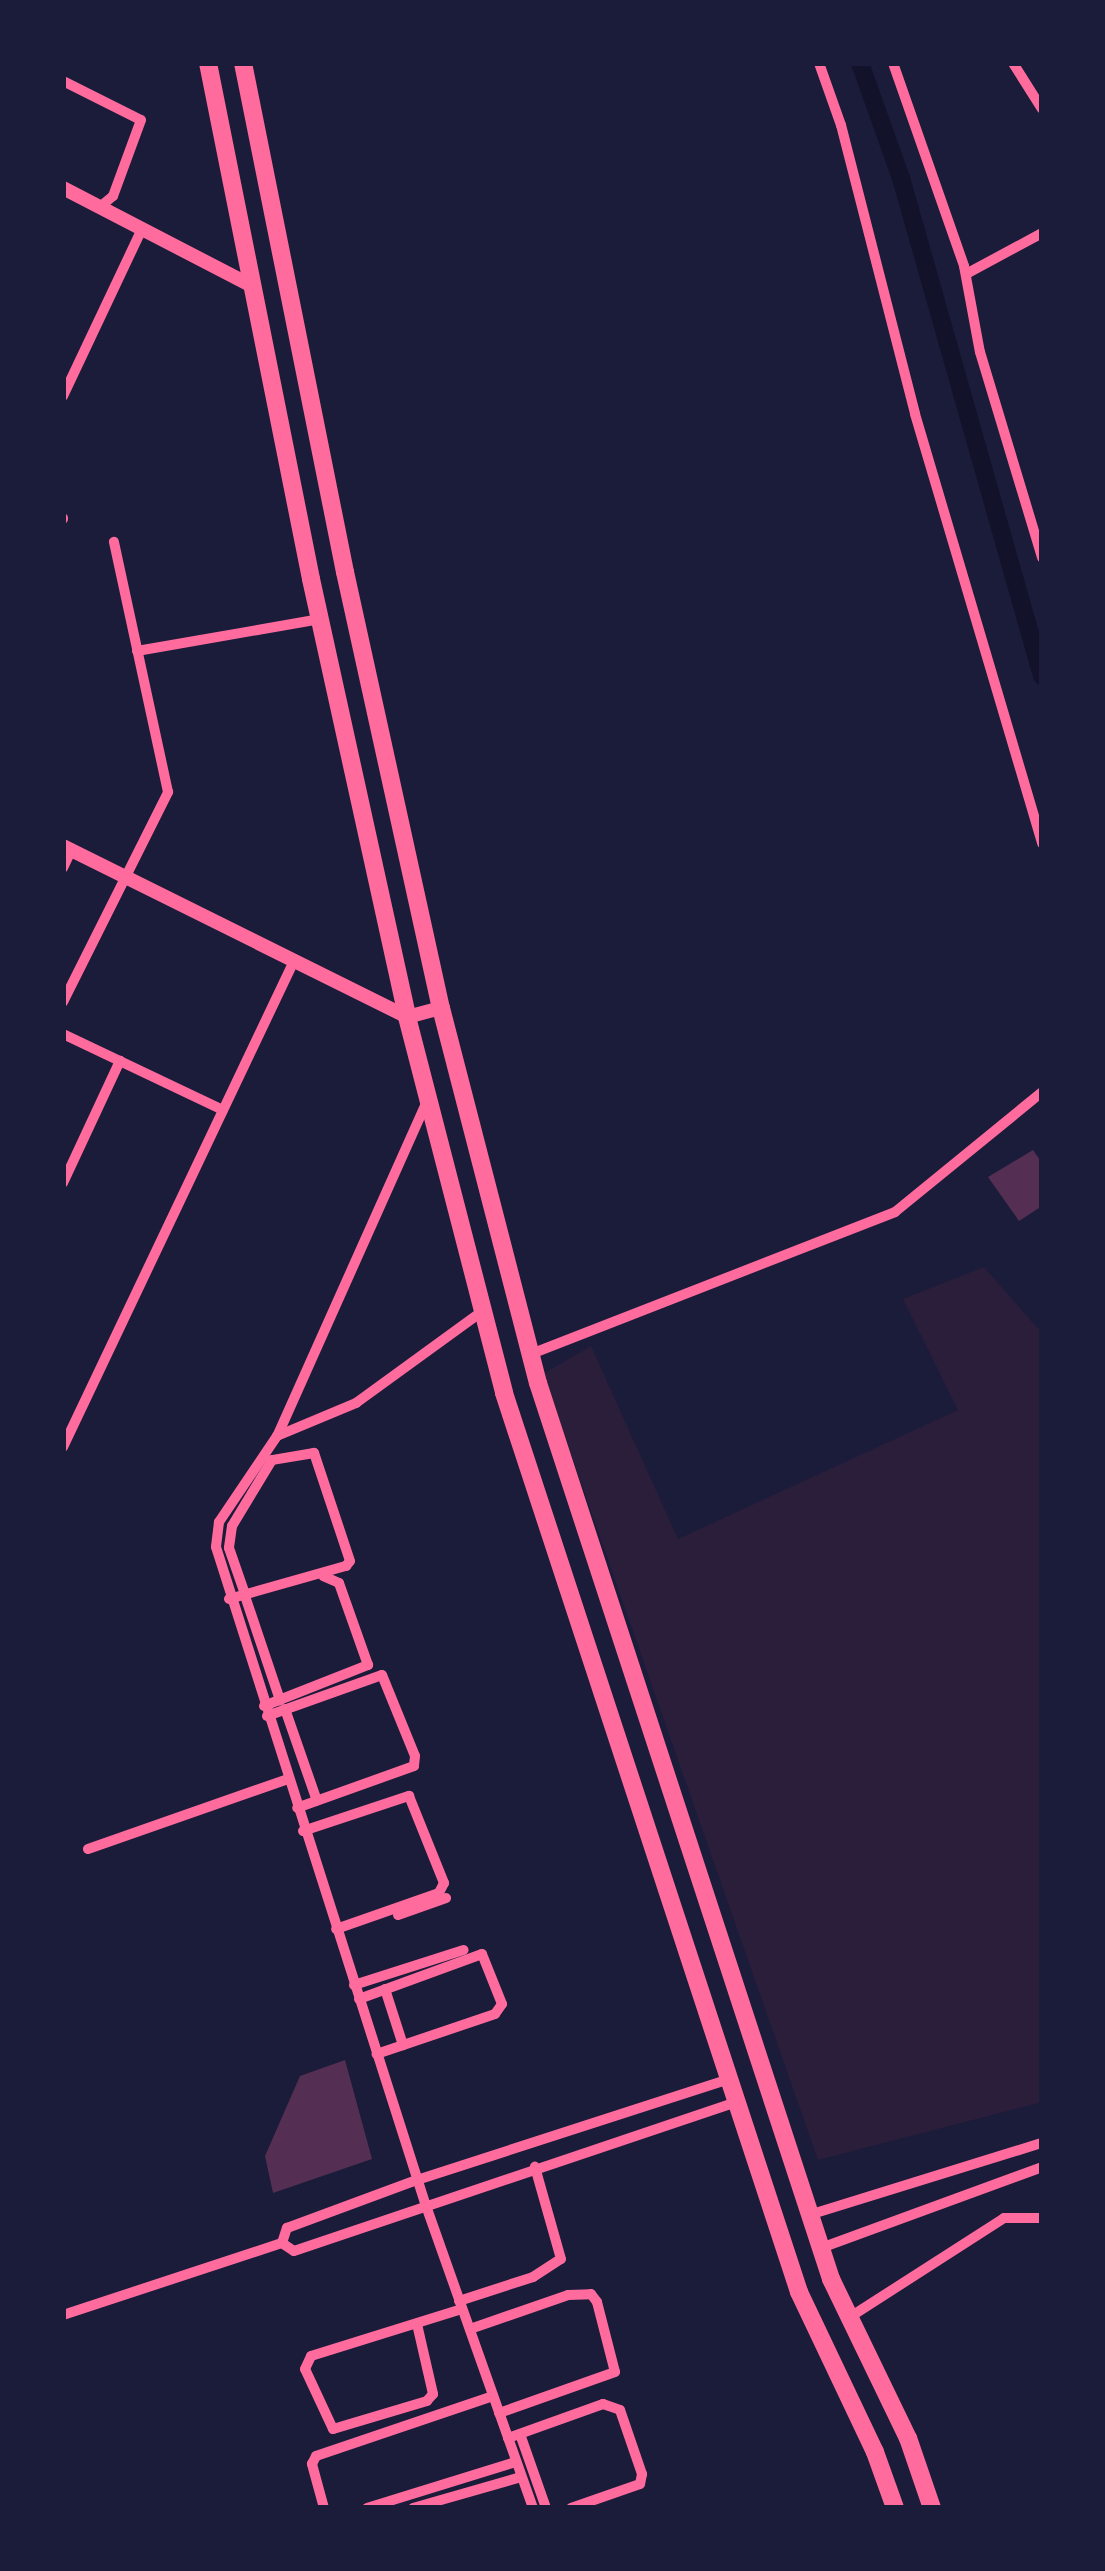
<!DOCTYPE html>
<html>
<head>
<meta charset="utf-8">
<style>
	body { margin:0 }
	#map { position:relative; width:1105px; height:2571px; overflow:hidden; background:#1b1b3a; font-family:"Titillium Web",sans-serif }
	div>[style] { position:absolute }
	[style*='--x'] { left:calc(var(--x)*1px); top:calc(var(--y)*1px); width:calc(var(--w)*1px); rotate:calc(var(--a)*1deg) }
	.green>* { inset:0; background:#2a1e3b }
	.canal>* { height:18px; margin:-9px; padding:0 9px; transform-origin:9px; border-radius:9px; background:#12122b }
	.building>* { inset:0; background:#542f53 }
	.minor>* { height:10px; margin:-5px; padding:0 5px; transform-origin:5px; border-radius:5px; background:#ff6b9d }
	.tertiary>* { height:14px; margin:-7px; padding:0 7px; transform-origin:7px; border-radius:7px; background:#ff6b9d }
	.primary>* { height:18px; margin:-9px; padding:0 9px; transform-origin:9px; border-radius:9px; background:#ff6b9d }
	span { translate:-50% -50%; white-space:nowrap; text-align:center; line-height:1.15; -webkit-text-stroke:9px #1b1b3a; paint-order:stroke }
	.frame { position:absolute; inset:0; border:66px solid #1b1b3a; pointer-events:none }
</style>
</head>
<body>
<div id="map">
	<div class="green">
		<div style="clip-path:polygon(984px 1267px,1042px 1333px,1042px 2102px,818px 2160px,543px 1374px,591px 1346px,678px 1539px,958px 1410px,903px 1299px)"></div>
	</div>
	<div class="canal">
		<div style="--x:860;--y:63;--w:122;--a:70.4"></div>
		<div style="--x:901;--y:178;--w:518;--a:74.19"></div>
	</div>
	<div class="building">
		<div style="clip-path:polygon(1033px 1150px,1042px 1163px,1042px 1206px,1019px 1221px,988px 1177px)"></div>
		<div style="clip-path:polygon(345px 2060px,372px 2159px,273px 2193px,265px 2156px,300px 2076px)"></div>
	</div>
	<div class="minor">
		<div style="--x:819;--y:63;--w:66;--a:70.5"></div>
		<div style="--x:841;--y:125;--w:298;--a:75.6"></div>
		<div style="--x:915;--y:414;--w:448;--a:73.5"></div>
		<div style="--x:893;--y:63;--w:215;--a:70.7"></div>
		<div style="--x:964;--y:266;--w:87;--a:79.5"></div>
		<div style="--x:980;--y:352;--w:215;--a:73.2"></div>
		<div style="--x:1013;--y:63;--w:54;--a:57.8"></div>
		<div style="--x:63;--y:81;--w:87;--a:26.6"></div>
		<div style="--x:141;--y:120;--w:81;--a:110.2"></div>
		<div style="--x:113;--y:196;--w:17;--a:140"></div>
		<div style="--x:966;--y:274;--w:86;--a:-28.3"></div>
		<div style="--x:63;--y:396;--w:185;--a:-64.7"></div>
		<div style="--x:63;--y:519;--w:1;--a:-90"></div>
		<div style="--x:137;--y:651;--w:186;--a:-9.9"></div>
		<div style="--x:63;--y:868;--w:19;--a:-65"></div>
		<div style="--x:63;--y:1002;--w:235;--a:-63.4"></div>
		<div style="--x:168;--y:792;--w:256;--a:-102.2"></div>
		<div style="--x:63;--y:1034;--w:177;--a:25.4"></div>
		<div style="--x:428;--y:1099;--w:369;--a:114.1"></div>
		<div style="--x:277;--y:1436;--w:104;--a:124"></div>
		<div style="--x:219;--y:1522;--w:25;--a:97"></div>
		<div style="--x:216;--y:1547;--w:688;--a:72.33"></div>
		<div style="--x:425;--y:2203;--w:324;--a:70.5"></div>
		<div style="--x:63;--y:1183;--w:135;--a:-65"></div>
		<div style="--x:531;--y:1354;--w:391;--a:-21.3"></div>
		<div style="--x:895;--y:1212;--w:190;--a:-39.2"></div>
		<div style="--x:277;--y:1436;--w:86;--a:-22.7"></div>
		<div style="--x:356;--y:1403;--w:158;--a:-36"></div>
		<div style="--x:63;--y:1447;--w:538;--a:-64.58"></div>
		<div style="--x:229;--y:1599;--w:122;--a:-15.8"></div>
		<div style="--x:346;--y:1566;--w:6;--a:-51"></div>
		<div style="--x:350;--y:1561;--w:114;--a:-108.4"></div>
		<div style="--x:314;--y:1453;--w:43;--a:170.5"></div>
		<div style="--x:272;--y:1460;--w:77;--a:121.2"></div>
		<div style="--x:232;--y:1526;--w:22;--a:98"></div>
		<div style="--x:229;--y:1548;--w:49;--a:70.8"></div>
		<div style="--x:246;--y:1599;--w:107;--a:71.4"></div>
		<div style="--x:264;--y:1706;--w:112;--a:-21.5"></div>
		<div style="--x:368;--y:1665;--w:87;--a:-109.5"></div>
		<div style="--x:339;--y:1583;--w:17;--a:-156"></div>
		<div style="--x:285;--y:1709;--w:97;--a:70.8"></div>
		<div style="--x:267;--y:1716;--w:122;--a:-19.6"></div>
		<div style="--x:382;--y:1675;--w:87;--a:67.8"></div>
		<div style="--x:415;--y:1756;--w:10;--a:96"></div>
		<div style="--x:414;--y:1766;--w:124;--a:160.3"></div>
		<div style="--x:303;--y:1831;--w:112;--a:-18.3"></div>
		<div style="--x:409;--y:1796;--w:94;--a:68.1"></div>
		<div style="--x:444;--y:1883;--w:11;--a:117"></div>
		<div style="--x:439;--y:1893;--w:109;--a:160.7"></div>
		<div style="--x:88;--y:1849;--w:212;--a:-19.3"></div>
		<div style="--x:398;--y:1915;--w:51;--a:-19.5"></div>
		<div style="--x:354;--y:1985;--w:115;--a:-17.7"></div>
		<div style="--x:385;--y:1989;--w:59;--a:72.2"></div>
		<div style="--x:359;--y:1999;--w:131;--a:-20.1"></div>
		<div style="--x:482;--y:1954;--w:54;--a:68.2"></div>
		<div style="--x:502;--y:2004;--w:12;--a:125"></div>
		<div style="--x:495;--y:2014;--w:125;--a:161.3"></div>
		<div style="--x:809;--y:2215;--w:244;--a:-17.2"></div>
		<div style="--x:282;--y:2243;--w:16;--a:-72"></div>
		<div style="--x:287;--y:2228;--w:139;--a:-20.3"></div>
		<div style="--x:417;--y:2180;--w:325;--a:-17.9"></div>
		<div style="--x:821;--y:2248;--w:235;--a:-20.1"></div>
		<div style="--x:459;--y:2301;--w:78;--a:-18"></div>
		<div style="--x:533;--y:2277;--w:33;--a:-33"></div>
		<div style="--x:561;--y:2259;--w:96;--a:-105.8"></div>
		<div style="--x:63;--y:2315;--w:231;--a:-18.2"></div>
		<div style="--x:282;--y:2243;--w:14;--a:34"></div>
		<div style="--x:294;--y:2251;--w:463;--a:-18.6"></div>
		<div style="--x:850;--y:2317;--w:183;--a:-32.7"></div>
		<div style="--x:1004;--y:2218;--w:38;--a:0"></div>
		<div style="--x:417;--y:2324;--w:72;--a:77.1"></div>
		<div style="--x:433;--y:2394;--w:9;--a:131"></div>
		<div style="--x:427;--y:2401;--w:98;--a:163.4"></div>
		<div style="--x:333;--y:2429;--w:66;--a:-115"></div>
		<div style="--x:305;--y:2369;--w:14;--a:-65"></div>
		<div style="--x:311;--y:2356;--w:158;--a:-17.3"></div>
		<div style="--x:470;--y:2329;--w:104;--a:-19.1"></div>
		<div style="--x:568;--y:2295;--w:23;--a:-2"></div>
		<div style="--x:591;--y:2294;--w:10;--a:53"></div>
		<div style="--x:597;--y:2302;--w:72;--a:75.6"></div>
		<div style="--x:615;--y:2372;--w:123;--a:160.5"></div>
		<div style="--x:520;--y:2434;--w:78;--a:70.6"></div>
		<div style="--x:508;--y:2438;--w:101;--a:-19.7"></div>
		<div style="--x:603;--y:2404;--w:18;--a:19"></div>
		<div style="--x:620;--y:2410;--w:68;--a:71"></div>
		<div style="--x:642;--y:2474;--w:10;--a:101"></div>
		<div style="--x:640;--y:2484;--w:73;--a:160.8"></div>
		<div style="--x:324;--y:2508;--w:46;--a:-105.3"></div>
		<div style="--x:312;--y:2464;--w:9;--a:-63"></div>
		<div style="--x:316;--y:2456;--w:187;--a:-18.7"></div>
		<div style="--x:367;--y:2508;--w:156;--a:-17.2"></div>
		<div style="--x:413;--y:2508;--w:112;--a:-16"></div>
	</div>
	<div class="tertiary">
		<div style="--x:63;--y:188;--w:213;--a:27.4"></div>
		<div style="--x:63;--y:846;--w:384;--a:26.4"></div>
		<div style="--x:407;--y:1017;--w:35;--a:-15"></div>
	</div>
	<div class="primary">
		<div style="--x:208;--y:63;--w:526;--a:78.71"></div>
		<div style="--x:311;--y:579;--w:448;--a:77.6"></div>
		<div style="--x:407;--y:1017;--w:388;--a:75.5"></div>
		<div style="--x:504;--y:1393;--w:946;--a:71.83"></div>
		<div style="--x:799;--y:2292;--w:177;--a:64.6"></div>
		<div style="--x:875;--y:2452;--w:59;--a:70.3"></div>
		<div style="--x:243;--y:63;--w:519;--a:78.67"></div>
		<div style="--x:345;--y:572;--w:446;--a:77.6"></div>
		<div style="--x:441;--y:1008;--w:387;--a:75.5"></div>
		<div style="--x:538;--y:1383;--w:943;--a:71.89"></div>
		<div style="--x:831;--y:2279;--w:177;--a:64.2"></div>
		<div style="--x:908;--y:2438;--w:74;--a:71.1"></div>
	</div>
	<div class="frame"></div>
</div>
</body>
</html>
